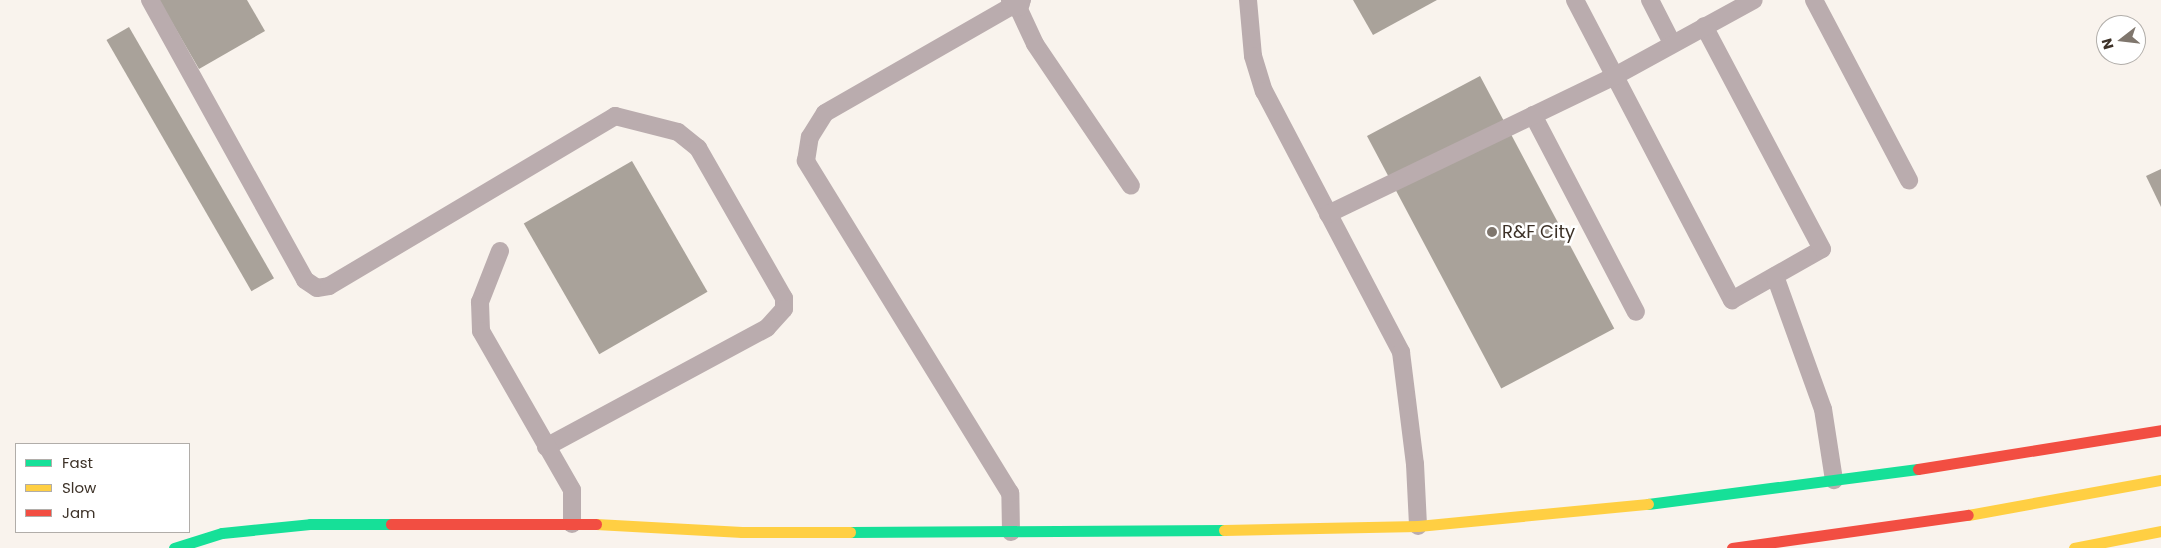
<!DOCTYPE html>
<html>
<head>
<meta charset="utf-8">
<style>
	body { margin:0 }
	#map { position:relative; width:2161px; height:548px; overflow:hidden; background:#f9f3ed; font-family:Poppins,sans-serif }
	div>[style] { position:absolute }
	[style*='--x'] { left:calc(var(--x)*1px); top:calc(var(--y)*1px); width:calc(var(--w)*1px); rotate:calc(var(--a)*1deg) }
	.building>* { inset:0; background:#a9a29a; transform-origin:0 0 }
	.lane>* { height:18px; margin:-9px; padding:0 9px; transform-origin:9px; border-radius:9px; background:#baacae }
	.street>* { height:28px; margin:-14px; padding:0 14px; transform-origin:14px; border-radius:14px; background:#baacae }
	.fast>* { height:11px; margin:-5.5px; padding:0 5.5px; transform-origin:5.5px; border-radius:5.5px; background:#16e098 }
	.slow>* { height:11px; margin:-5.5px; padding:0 5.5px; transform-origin:5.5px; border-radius:5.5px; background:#ffcf43 }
	.jam>* { height:11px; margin:-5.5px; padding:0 5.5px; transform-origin:5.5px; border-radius:5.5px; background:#f24e42 }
	.dots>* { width:14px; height:14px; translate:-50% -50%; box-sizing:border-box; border:2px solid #fff; border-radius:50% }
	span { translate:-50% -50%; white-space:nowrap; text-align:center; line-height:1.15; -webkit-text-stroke:5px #fff; paint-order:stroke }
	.poi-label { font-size:18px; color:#3d3228 }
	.left { translate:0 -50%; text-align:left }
	.legend { position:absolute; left:15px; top:443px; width:175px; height:90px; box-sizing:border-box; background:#fff; border:1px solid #b1ada9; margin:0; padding:6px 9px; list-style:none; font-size:15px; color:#3d3228 }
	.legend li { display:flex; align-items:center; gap:10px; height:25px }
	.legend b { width:25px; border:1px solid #b1ada9 }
	.north { position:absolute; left:2096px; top:15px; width:50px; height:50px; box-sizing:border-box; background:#fff; border:1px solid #b1ada9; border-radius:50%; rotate:254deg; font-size:14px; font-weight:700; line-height:20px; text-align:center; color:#3d3228 }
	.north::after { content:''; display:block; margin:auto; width:18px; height:22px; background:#7f766d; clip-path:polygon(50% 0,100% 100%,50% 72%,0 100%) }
</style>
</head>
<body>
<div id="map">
	<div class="building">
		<div style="clip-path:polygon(159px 0,247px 0,265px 31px,199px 69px)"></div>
		<div style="clip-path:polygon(1353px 0,1437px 0,1373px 35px)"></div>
		<div style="left:129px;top:27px;width:290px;height:26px;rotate:60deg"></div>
		<div style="left:1480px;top:76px;width:286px;height:128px;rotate:62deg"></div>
		<div style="left:632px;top:161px;width:151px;height:125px;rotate:60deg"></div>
		<div style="clip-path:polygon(2161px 169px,2161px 207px,2146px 176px)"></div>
	</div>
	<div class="lane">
		<div style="--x:150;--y:0;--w:320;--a:61"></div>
		<div style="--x:305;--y:280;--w:14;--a:34"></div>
		<div style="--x:317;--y:288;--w:12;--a:-9"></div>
		<div style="--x:329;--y:286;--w:333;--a:-30.7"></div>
		<div style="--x:615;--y:116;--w:65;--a:14.3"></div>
		<div style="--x:678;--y:132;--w:26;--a:39"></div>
		<div style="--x:698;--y:148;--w:173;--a:60.2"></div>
		<div style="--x:784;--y:298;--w:11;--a:90"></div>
		<div style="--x:784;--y:309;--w:25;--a:132"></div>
		<div style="--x:767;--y:328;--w:251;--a:151.7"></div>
		<div style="--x:1248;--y:0;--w:56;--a:84.9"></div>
		<div style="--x:1253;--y:56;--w:37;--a:73"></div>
		<div style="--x:1264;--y:91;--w:295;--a:62.3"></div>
		<div style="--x:1401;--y:352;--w:113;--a:82.9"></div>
		<div style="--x:1415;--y:464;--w:62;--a:87.2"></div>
		<div style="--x:1575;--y:0;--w:339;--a:62.4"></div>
		<div style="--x:1732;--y:300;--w:103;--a:-29.5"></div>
		<div style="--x:1822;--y:249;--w:252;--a:-117.9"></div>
		<div style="--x:1650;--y:0;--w:48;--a:62.9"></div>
		<div style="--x:1814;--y:0;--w:204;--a:62.2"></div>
		<div style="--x:1016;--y:3;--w:45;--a:65.1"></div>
		<div style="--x:1035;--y:44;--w:171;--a:55.9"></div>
		<div style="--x:1533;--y:115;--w:222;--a:62.4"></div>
		<div style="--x:1328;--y:214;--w:318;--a:-25.7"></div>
		<div style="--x:1615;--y:76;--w:158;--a:-28.7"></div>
		<div style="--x:500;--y:251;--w:55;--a:111.4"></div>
		<div style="--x:480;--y:302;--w:29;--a:88"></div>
		<div style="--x:481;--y:331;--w:183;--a:60.2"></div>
		<div style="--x:572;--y:490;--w:34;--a:90"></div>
		<div style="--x:1775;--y:276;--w:141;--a:70.2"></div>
		<div style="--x:1823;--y:409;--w:72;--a:81.2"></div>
		<div style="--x:1011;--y:532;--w:39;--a:-91"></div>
		<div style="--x:1010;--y:493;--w:390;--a:-121.6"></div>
		<div style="--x:806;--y:161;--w:24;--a:-81"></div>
		<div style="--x:810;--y:137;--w:28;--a:-58"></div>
		<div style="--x:825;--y:113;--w:227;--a:-29.8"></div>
	</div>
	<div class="street">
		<div style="--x:1015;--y:0;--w:3;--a:72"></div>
	</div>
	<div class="fast">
		<div style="--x:1648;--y:504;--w:272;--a:-7.4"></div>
		<div style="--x:850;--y:532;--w:374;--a:-0.3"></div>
		<div style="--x:174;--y:548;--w:50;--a:-17.4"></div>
		<div style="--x:222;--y:533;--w:88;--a:-5.8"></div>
		<div style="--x:310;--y:524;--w:81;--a:0"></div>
	</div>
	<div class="slow">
		<div style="--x:1968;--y:515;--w:196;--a:-10.3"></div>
		<div style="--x:596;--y:524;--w:146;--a:3.1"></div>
		<div style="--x:742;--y:532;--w:108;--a:0"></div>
		<div style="--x:1224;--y:530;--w:194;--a:-1.2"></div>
		<div style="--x:1418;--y:526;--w:231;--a:-5.5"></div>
		<div style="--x:2074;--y:548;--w:89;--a:-11.1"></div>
	</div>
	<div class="jam">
		<div style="--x:1918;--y:469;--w:246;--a:-9.1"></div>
		<div style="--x:391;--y:524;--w:205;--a:0"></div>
		<div style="--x:1732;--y:548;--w:238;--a:-8"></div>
	</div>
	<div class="dots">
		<div style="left:1492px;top:232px;background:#7f766d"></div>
	</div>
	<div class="poi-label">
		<span class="left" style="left:1502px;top:232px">R&amp;F City</span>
	</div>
	<ul class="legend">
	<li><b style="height:6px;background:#16e098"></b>Fast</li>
	<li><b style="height:6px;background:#ffcf43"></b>Slow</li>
	<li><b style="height:6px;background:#f24e42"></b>Jam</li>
	</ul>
	<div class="north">N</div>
</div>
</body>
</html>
